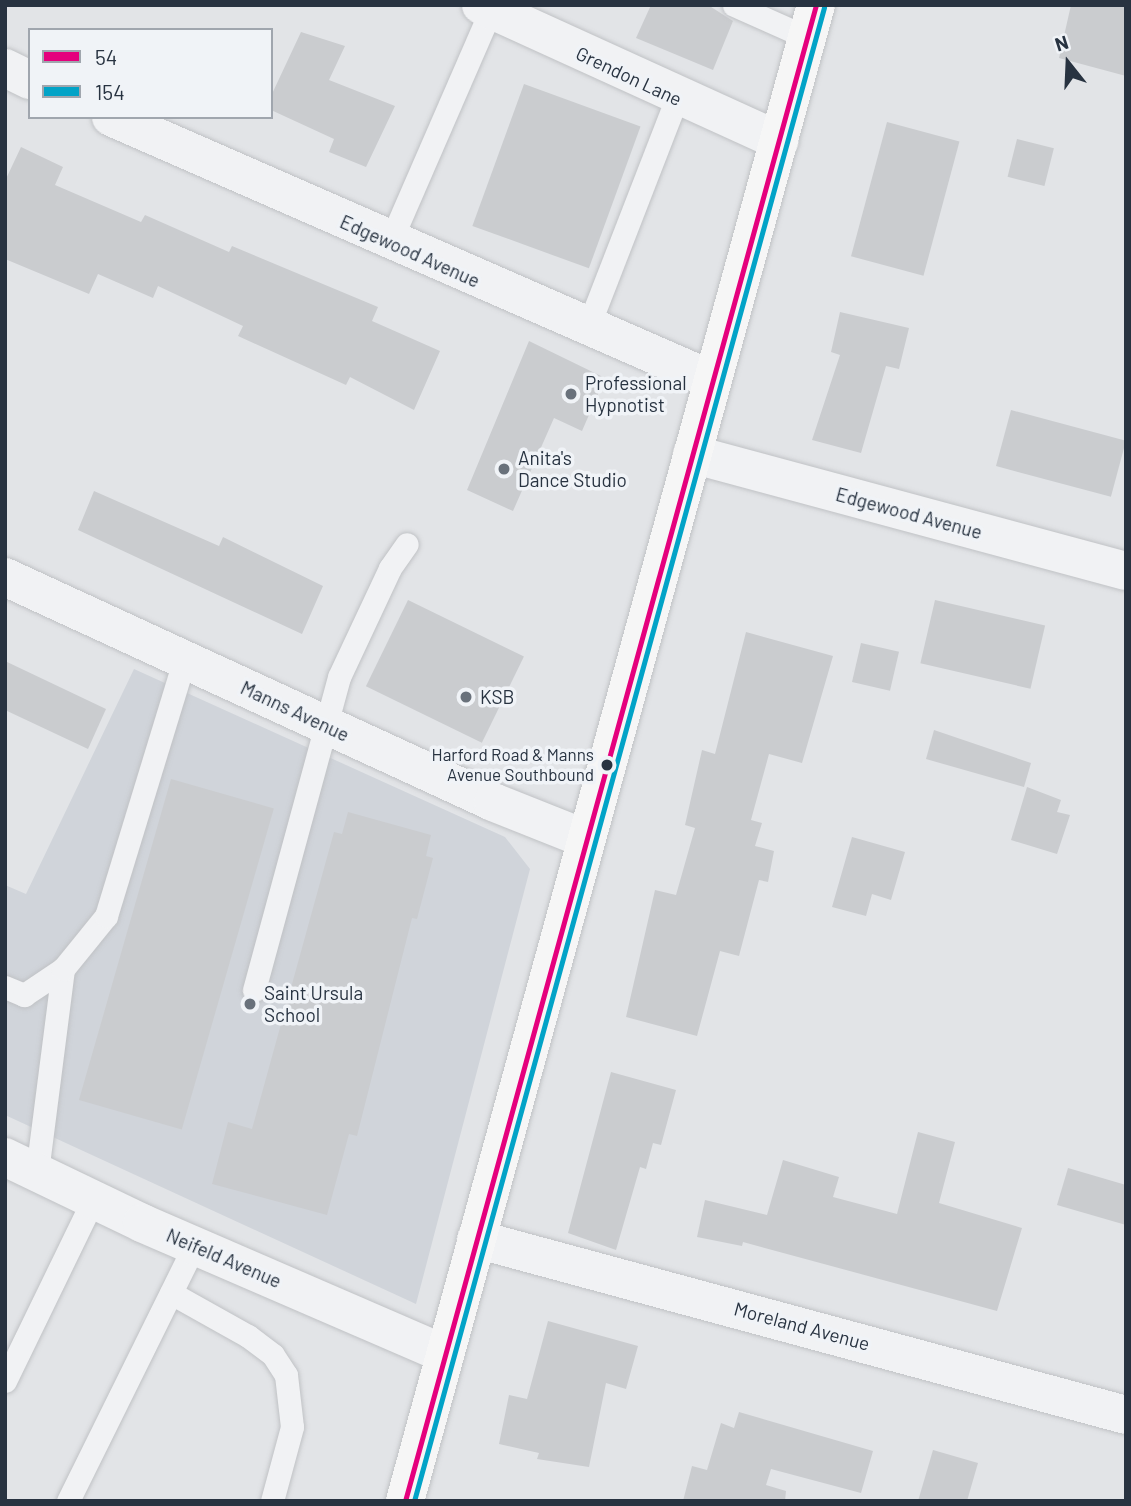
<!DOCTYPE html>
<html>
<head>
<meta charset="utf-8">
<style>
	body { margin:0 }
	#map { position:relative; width:1131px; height:1506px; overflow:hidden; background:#e2e4e7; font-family:Barlow,sans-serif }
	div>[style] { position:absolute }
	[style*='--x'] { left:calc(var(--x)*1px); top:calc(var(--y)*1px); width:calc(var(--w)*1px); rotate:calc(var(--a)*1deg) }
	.built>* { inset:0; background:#d0d4da }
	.building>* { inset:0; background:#cacccf; transform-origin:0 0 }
	.roads { filter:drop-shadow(0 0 2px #c0c2c5) drop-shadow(0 0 2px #c0c2c5) }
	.service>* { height:23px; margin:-11.5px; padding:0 11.5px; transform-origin:11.5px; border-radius:11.5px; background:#f1f2f4 }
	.minor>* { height:38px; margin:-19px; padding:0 19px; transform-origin:19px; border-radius:19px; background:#f1f2f4 }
	.primary>* { height:38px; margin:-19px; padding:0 19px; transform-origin:19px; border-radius:19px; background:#f6f6f6 }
	.bus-1>* { height:5px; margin:-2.5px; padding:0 2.5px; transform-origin:2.5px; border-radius:2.5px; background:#e5007d }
	.bus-2>* { height:5px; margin:-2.5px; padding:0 2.5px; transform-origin:2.5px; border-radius:2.5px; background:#02a3c7 }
	.dots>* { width:19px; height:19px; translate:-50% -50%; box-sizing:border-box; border:4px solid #f0f3f7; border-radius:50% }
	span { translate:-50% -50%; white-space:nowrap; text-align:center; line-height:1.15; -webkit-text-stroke:7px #f0f3f7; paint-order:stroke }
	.bus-label { font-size:17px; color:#283341 }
	.right { translate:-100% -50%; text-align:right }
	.street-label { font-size:19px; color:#283341 }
	.poi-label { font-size:19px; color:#283341 }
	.left { translate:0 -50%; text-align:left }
	.frame { position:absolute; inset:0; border:7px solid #283341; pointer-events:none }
	.legend { position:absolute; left:28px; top:28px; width:245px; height:91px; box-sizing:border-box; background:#f0f3f7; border:2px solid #a0a6ae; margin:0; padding:9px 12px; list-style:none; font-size:21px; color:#283341 }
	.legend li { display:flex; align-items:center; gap:14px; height:35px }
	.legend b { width:35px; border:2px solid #a0a6ae }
	.north { position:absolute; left:1033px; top:28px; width:70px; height:70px; -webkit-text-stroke:5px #f0f3f7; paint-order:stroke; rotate:342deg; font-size:19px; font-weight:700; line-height:28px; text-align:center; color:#283341 }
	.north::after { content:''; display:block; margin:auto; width:24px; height:32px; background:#283341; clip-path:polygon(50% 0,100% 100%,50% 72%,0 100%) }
</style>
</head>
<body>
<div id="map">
	<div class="built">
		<div style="clip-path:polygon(134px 669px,505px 837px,530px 869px,416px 1304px,5px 1115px,5px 885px,26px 894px)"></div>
	</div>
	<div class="building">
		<div style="clip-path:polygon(651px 5px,708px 5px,733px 21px,713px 70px,636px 38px)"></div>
		<div style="clip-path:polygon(1071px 5px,1126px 5px,1126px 76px,1059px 58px)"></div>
		<div style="clip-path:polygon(301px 32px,345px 46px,329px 80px,395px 106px,366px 167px,329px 152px,334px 139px,271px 110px,271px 96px)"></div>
		<div style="left:524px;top:84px;width:124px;height:151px;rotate:20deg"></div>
		<div style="left:887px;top:122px;width:75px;height:139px;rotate:15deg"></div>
		<div style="left:1017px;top:139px;width:38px;height:39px;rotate:14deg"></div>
		<div style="clip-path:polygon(21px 147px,63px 167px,55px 185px,141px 222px,145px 215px,229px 252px,232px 246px,378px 307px,372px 321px,440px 351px,414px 410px,350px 377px,346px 385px,238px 336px,243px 326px,158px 286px,153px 298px,98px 274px,89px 294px,5px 259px,5px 181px)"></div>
		<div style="clip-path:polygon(840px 312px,909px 328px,899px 369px,886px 366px,861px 453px,812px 440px,840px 355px,831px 352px)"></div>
		<div style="clip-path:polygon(529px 341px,605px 378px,582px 431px,554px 418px,513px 511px,467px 490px)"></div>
		<div style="left:1011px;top:410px;width:119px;height:58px;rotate:15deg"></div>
		<div style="clip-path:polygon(94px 491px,219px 546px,223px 537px,323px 586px,302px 634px,78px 530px)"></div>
		<div style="left:408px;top:600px;width:129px;height:96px;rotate:26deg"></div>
		<div style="left:935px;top:600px;width:113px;height:65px;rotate:13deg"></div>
		<div style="clip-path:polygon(746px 632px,833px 656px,802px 763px,769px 754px,751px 820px,762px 823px,755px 846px,774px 851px,768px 882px,759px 880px,739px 956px,720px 951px,697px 1036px,626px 1017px,655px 890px,676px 895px,695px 828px,685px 825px,702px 750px,715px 754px)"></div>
		<div style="left:861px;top:643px;width:39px;height:40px;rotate:13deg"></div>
		<div style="clip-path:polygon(5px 661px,106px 709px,88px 749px,5px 710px)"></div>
		<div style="clip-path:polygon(934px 730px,1031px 763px,1024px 787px,926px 759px)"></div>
		<div style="left:171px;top:779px;width:107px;height:334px;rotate:16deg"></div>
		<div style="clip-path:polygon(1027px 787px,1061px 800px,1057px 812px,1070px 815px,1057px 854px,1011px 840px)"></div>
		<div style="clip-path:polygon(348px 812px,431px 835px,426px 856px,433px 858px,417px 919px,412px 918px,357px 1136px,349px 1134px,327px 1215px,212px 1184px,228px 1122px,252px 1129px,334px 832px,342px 834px)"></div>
		<div style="clip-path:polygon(852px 837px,905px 852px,891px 900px,872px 894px,866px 916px,832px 907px)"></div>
		<div style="clip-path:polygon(611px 1072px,676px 1090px,661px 1145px,653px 1143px,646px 1169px,640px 1167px,616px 1250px,568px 1233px)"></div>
		<div style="clip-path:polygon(918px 1132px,955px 1142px,939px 1203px,1022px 1228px,997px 1311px,743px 1242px,742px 1246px,697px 1237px,705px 1200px,767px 1215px,783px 1160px,839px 1177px,833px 1197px,897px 1214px)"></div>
		<div style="clip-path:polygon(1068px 1168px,1126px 1185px,1126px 1225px,1057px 1205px)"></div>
		<div style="clip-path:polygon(548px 1321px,638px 1346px,626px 1389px,606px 1383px,589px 1467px,537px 1459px,539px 1453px,499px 1444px,509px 1395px,527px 1399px)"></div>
		<div style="clip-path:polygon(739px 1412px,873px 1451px,861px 1493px,771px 1469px,766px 1485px,786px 1491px,785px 1501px,683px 1501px,692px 1466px,707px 1470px,721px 1423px,734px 1428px)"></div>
		<div style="clip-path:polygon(933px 1450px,978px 1463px,967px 1501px,918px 1501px)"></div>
	</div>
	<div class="roads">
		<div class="service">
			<div style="--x:734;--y:5;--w:79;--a:24"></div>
			<div style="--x:390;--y:242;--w:253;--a:-66.5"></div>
			<div style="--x:588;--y:327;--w:246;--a:-68.8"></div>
			<div style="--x:5;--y:987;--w:21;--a:23"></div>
			<div style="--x:24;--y:995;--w:47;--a:-33.7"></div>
			<div style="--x:254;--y:990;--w:324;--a:-74.8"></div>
			<div style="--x:339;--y:677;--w:120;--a:-64.9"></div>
			<div style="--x:390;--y:568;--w:29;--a:-55"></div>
			<div style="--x:37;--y:1172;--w:205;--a:-82.7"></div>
			<div style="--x:63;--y:969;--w:68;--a:-50.9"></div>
			<div style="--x:106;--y:916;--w:270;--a:-73"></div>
			<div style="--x:171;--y:1293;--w:88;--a:29.2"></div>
			<div style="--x:248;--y:1336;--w:31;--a:37"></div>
			<div style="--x:273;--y:1355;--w:24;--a:57"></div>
			<div style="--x:286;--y:1375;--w:52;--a:83.4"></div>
			<div style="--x:292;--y:1427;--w:77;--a:105.1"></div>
			<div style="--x:5;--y:1381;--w:201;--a:-64.1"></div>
			<div style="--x:68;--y:1501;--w:284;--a:-63.7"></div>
		</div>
		<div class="minor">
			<div style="--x:481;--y:5;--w:328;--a:24.5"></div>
			<div style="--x:5;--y:68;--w:28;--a:26"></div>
			<div style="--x:111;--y:117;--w:656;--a:23.63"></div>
			<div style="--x:692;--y:454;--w:449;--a:15.1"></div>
			<div style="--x:5;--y:577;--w:537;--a:24.75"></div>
			<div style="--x:493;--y:802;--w:100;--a:21.7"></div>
			<div style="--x:5;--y:1157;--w:152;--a:25.7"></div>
			<div style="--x:142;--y:1223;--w:330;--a:23.4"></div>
			<div style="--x:476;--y:1239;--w:673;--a:15.15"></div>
		</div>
		<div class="primary">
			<div style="--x:405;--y:1501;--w:1551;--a:-74.64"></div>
		</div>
	</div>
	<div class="bus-1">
		<div style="--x:405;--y:1501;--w:1551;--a:-74.64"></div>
	</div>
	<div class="bus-2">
		<div style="--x:414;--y:1501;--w:1549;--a:-74.65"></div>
	</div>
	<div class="dots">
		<div style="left:571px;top:394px;background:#69717b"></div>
		<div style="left:504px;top:469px;background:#69717b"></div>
		<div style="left:466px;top:697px;background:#69717b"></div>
		<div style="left:607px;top:765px;background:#283341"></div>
		<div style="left:250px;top:1004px;background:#69717b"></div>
	</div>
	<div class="bus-label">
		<span class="right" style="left:594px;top:765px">Harford Road &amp; Manns<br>Avenue Southbound</span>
	</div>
	<div class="street-label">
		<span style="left:629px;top:76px;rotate:25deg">Grendon Lane</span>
		<span style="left:410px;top:251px;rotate:24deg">Edgewood Avenue</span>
		<span style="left:909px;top:513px;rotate:15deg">Edgewood Avenue</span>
		<span style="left:295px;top:711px;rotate:25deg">Manns Avenue</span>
		<span style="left:224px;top:1258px;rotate:23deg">Neifeld Avenue</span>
		<span style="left:802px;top:1326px;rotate:15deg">Moreland Avenue</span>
	</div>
	<div class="poi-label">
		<span class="left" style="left:585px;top:394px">Professional<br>Hypnotist</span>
		<span class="left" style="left:518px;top:469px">Anita's<br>Dance Studio</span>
		<span class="left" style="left:480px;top:697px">KSB</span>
		<span class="left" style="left:264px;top:1004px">Saint Ursula<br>School</span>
	</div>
	<div class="frame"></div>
	<ul class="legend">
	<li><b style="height:9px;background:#e5007d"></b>54</li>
	<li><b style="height:9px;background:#02a3c7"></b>154</li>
	</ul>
	<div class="north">N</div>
</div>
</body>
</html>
